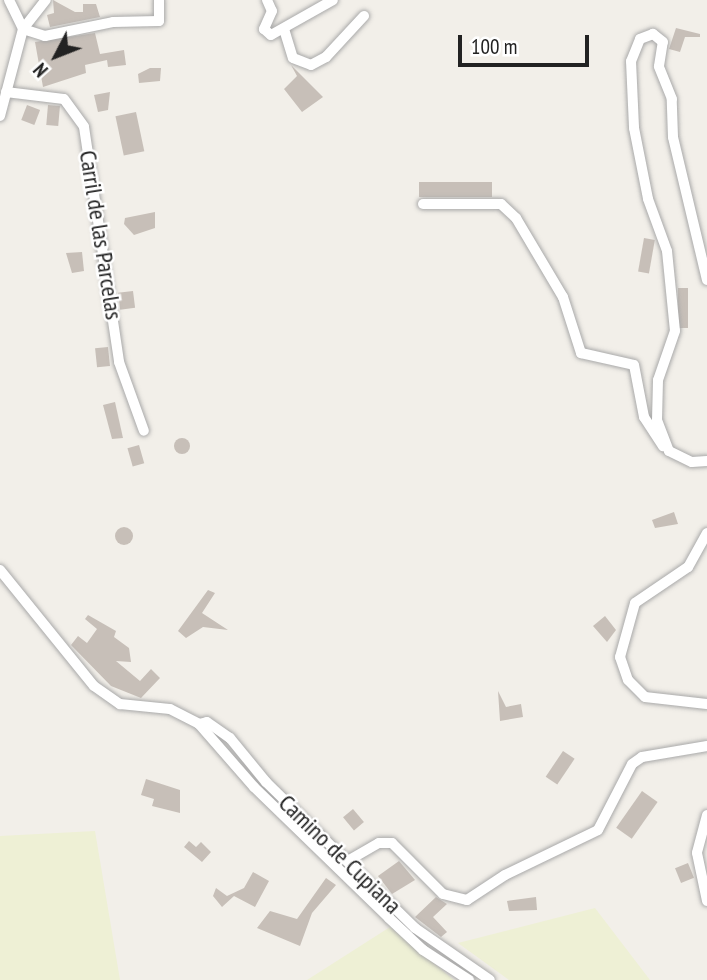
<!DOCTYPE html>
<html>
<head>
<meta charset="utf-8">
<style>
	body { margin:0 }
	#map { position:relative; width:707px; height:980px; overflow:hidden; background:#f2efe9; font-family:"PT Sans Narrow",sans-serif }
	div>[style] { position:absolute }
	[style*='--x'] { left:calc(var(--x)*1px); top:calc(var(--y)*1px); width:calc(var(--w)*1px); rotate:calc(var(--a)*1deg) }
	.farmland>* { inset:0; background:#eef0d5 }
	.building>* { inset:0; background:#c7bfb8; transform-origin:0 0 }
	.round { border-radius:50% }
	.roads { filter:drop-shadow(0 0 2px #a9a9a9) drop-shadow(0 0 2px #a9a9a9) }
	.street>* { height:10px; margin:-5px; padding:0 5px; transform-origin:5px; border-radius:5px; background:#fff }
	span { translate:-50% -50%; white-space:nowrap; text-align:center; line-height:1.15; -webkit-text-stroke:5px #fff; paint-order:stroke }
	.street-label { font-size:24px; color:#222 }
	.north { position:absolute; left:21px; top:21px; width:70px; height:70px; -webkit-text-stroke:5px #fff; paint-order:stroke; rotate:228deg; font-size:19px; font-weight:700; line-height:28px; text-align:center; color:#222 }
	.north::after { content:''; display:block; margin:auto; width:24px; height:32px; background:#222; clip-path:polygon(50% 0,100% 100%,50% 72%,0 100%) }
	.scale { position:absolute; left:458px; top:35px; width:131px; height:32px; box-sizing:border-box; border:4px solid #222; border-top:0; padding-left:9px; font-size:21px; line-height:24px; white-space:nowrap; color:#222; -webkit-text-stroke:5px #fff; paint-order:stroke }
</style>
</head>
<body>
<div id="map">
	<div class="farmland">
		<div style="clip-path:polygon(95px 831px,120px 980px,0 980px,0 836px)"></div>
		<div style="clip-path:polygon(595px 908px,650px 980px,509px 980px,458px 943px)"></div>
		<div style="clip-path:polygon(390px 927px,454px 980px,307px 980px)"></div>
	</div>
	<div class="building">
		<div style="clip-path:polygon(53px 0,75px 12px,83px 12px,83px 4px,96px 4px,100px 17px,50px 27px,47px 15px,54px 13px)"></div>
		<div style="clip-path:polygon(676px 28px,700px 34px,700px 37px,685px 37px,680px 52px,669px 49px)"></div>
		<div style="clip-path:polygon(95px 33px,100px 54px,124px 50px,126px 65px,108px 67px,107px 60px,85px 65px,86px 73px,43px 87px,35px 42px)"></div>
		<div style="clip-path:polygon(291px 65px,323px 97px,302px 112px,284px 89px,297px 76px)"></div>
		<div style="clip-path:polygon(150px 68px,161px 68px,160px 81px,139px 83px,138px 74px)"></div>
		<div style="clip-path:polygon(110px 92px,108px 110px,98px 112px,94px 95px)"></div>
		<div style="left:27px;top:105px;width:14px;height:16px;rotate:21deg"></div>
		<div style="left:48px;top:105px;width:12px;height:20px;rotate:5deg"></div>
		<div style="left:136px;top:112px;width:40px;height:21px;rotate:78deg"></div>
		<div style="left:419px;top:182px;width:73px;height:15px"></div>
		<div style="clip-path:polygon(155px 212px,155px 228px,134px 235px,124px 224px,125px 218px)"></div>
		<div style="left:644px;top:238px;width:11px;height:34px;rotate:10deg"></div>
		<div style="clip-path:polygon(82px 252px,84px 271px,72px 273px,66px 253px)"></div>
		<div style="left:678px;top:288px;width:10px;height:40px"></div>
		<div style="left:133px;top:291px;width:17px;height:15px;rotate:83deg"></div>
		<div style="left:108px;top:347px;width:19px;height:13px;rotate:84deg"></div>
		<div style="clip-path:polygon(115px 402px,123px 438px,112px 439px,103px 405px)"></div>
		<div class="round" style="left:174px;top:438px;width:16px;height:16px"></div>
		<div style="left:139px;top:445px;width:19px;height:12px;rotate:74deg"></div>
		<div style="clip-path:polygon(674px 512px,678px 524px,655px 528px,652px 520px)"></div>
		<div class="round" style="left:115px;top:527px;width:18px;height:18px"></div>
		<div style="clip-path:polygon(208px 590px,215px 593px,202px 613px,228px 630px,203px 627px,186px 638px,178px 631px)"></div>
		<div style="clip-path:polygon(88px 615px,116px 631px,114px 637px,129px 648px,131px 662px,116px 661px,140px 681px,151px 669px,160px 678px,141px 698px,111px 686px,71px 645px,78px 636px,87px 643px,97px 629px,85px 619px)"></div>
		<div style="clip-path:polygon(605px 616px,616px 630px,607px 642px,593px 626px)"></div>
		<div style="clip-path:polygon(498px 691px,506px 707px,521px 704px,523px 717px,500px 721px)"></div>
		<div style="left:563px;top:751px;width:14px;height:31px;rotate:34deg"></div>
		<div style="clip-path:polygon(146px 779px,180px 790px,180px 813px,152px 806px,154px 799px,141px 795px)"></div>
		<div style="left:642px;top:791px;width:19px;height:45px;rotate:35deg"></div>
		<div style="left:353px;top:809px;width:17px;height:13px;rotate:50deg"></div>
		<div style="clip-path:polygon(189px 841px,196px 847px,201px 842px,211px 852px,202px 862px,184px 847px)"></div>
		<div style="clip-path:polygon(399px 861px,415px 880px,392px 894px,378px 876px)"></div>
		<div style="left:688px;top:863px;width:16px;height:14px;rotate:68deg"></div>
		<div style="clip-path:polygon(253px 872px,269px 881px,255px 907px,234px 896px,222px 907px,213px 896px,216px 888px,227px 896px,244px 888px)"></div>
		<div style="clip-path:polygon(326px 878px,336px 885px,312px 913px,300px 946px,257px 928px,270px 911px,297px 919px)"></div>
		<div style="clip-path:polygon(436px 897px,447px 904px,433px 917px,447px 932px,441px 937px,415px 917px)"></div>
		<div style="clip-path:polygon(536px 897px,537px 910px,509px 911px,507px 901px)"></div>
	</div>
	<div class="roads">
		<div class="street">
			<div style="--x:9;--y:0;--w:32;--a:64"></div>
			<div style="--x:23;--y:29;--w:23;--a:18"></div>
			<div style="--x:45;--y:36;--w:69;--a:-11.6"></div>
			<div style="--x:113;--y:22;--w:46;--a:-1.2"></div>
			<div style="--x:159;--y:21;--w:21;--a:-90"></div>
			<div style="--x:267;--y:0;--w:12;--a:66"></div>
			<div style="--x:272;--y:11;--w:20;--a:114"></div>
			<div style="--x:264;--y:29;--w:9;--a:41"></div>
			<div style="--x:271;--y:35;--w:71;--a:-29.4"></div>
			<div style="--x:284;--y:29;--w:30;--a:73"></div>
			<div style="--x:293;--y:58;--w:19;--a:21"></div>
			<div style="--x:311;--y:65;--w:17;--a:-28"></div>
			<div style="--x:326;--y:57;--w:56;--a:-47.2"></div>
			<div style="--x:6;--y:92;--w:58;--a:6.9"></div>
			<div style="--x:64;--y:99;--w:34;--a:54"></div>
			<div style="--x:84;--y:127;--w:238;--a:81.5"></div>
			<div style="--x:119;--y:362;--w:73;--a:70.1"></div>
			<div style="--x:0;--y:116;--w:90;--a:-75.2"></div>
			<div style="--x:23;--y:29;--w:37;--a:-52"></div>
			<div style="--x:423;--y:204;--w:78;--a:0"></div>
			<div style="--x:501;--y:204;--w:21;--a:43"></div>
			<div style="--x:516;--y:218;--w:92;--a:59.3"></div>
			<div style="--x:563;--y:297;--w:59;--a:72.2"></div>
			<div style="--x:581;--y:353;--w:54;--a:12.8"></div>
			<div style="--x:634;--y:365;--w:53;--a:79.1"></div>
			<div style="--x:644;--y:417;--w:35;--a:57"></div>
			<div style="--x:707;--y:280;--w:147;--a:-103.4"></div>
			<div style="--x:673;--y:137;--w:38;--a:-92"></div>
			<div style="--x:672;--y:99;--w:35;--a:-112"></div>
			<div style="--x:659;--y:66;--w:24;--a:-81"></div>
			<div style="--x:663;--y:42;--w:13;--a:-141"></div>
			<div style="--x:653;--y:34;--w:14;--a:159"></div>
			<div style="--x:640;--y:39;--w:24;--a:112"></div>
			<div style="--x:631;--y:61;--w:67;--a:87.4"></div>
			<div style="--x:634;--y:128;--w:72;--a:78.8"></div>
			<div style="--x:648;--y:199;--w:55;--a:69.9"></div>
			<div style="--x:667;--y:251;--w:80;--a:84.3"></div>
			<div style="--x:675;--y:331;--w:52;--a:109.1"></div>
			<div style="--x:658;--y:380;--w:40;--a:91.4"></div>
			<div style="--x:657;--y:420;--w:33;--a:69"></div>
			<div style="--x:669;--y:451;--w:25;--a:26"></div>
			<div style="--x:692;--y:462;--w:15;--a:-4"></div>
			<div style="--x:707;--y:533;--w:39;--a:119"></div>
			<div style="--x:688;--y:567;--w:64;--a:145.8"></div>
			<div style="--x:635;--y:603;--w:56;--a:105.5"></div>
			<div style="--x:620;--y:657;--w:24;--a:71"></div>
			<div style="--x:628;--y:680;--w:24;--a:45"></div>
			<div style="--x:645;--y:697;--w:62;--a:6.4"></div>
			<div style="--x:0;--y:570;--w:149;--a:51"></div>
			<div style="--x:94;--y:686;--w:32;--a:35"></div>
			<div style="--x:120;--y:704;--w:50;--a:5.7"></div>
			<div style="--x:170;--y:709;--w:33;--a:27"></div>
			<div style="--x:199;--y:724;--w:84;--a:48.9"></div>
			<div style="--x:254;--y:787;--w:188;--a:44.1"></div>
			<div style="--x:389;--y:918;--w:47;--a:43.3"></div>
			<div style="--x:423;--y:950;--w:55;--a:33.1"></div>
			<div style="--x:199;--y:724;--w:8;--a:-14"></div>
			<div style="--x:207;--y:722;--w:28;--a:35"></div>
			<div style="--x:230;--y:738;--w:57;--a:50.7"></div>
			<div style="--x:266;--y:782;--w:209;--a:44.4"></div>
			<div style="--x:415;--y:928;--w:91;--a:34.7"></div>
			<div style="--x:707;--y:815;--w:39;--a:105"></div>
			<div style="--x:697;--y:853;--w:49;--a:78.2"></div>
			<div style="--x:351;--y:859;--w:32;--a:-30"></div>
			<div style="--x:379;--y:843;--w:13;--a:0"></div>
			<div style="--x:392;--y:843;--w:72;--a:45"></div>
			<div style="--x:443;--y:894;--w:25;--a:14"></div>
			<div style="--x:467;--y:900;--w:45;--a:-33.3"></div>
			<div style="--x:505;--y:875;--w:103;--a:-25.8"></div>
			<div style="--x:598;--y:830;--w:74;--a:-62.7"></div>
			<div style="--x:632;--y:764;--w:12;--a:-35"></div>
			<div style="--x:642;--y:757;--w:66;--a:-9.6"></div>
		</div>
	</div>
	<div class="street-label">
		<span style="left:101px;top:235px;rotate:81deg">Carril de las Parcelas</span>
		<span style="left:340px;top:854px;rotate:44deg">Camino de Cupiana</span>
	</div>
	<div class="north">N</div>
	<div class="scale">100 m</div>
</div>
</body>
</html>
